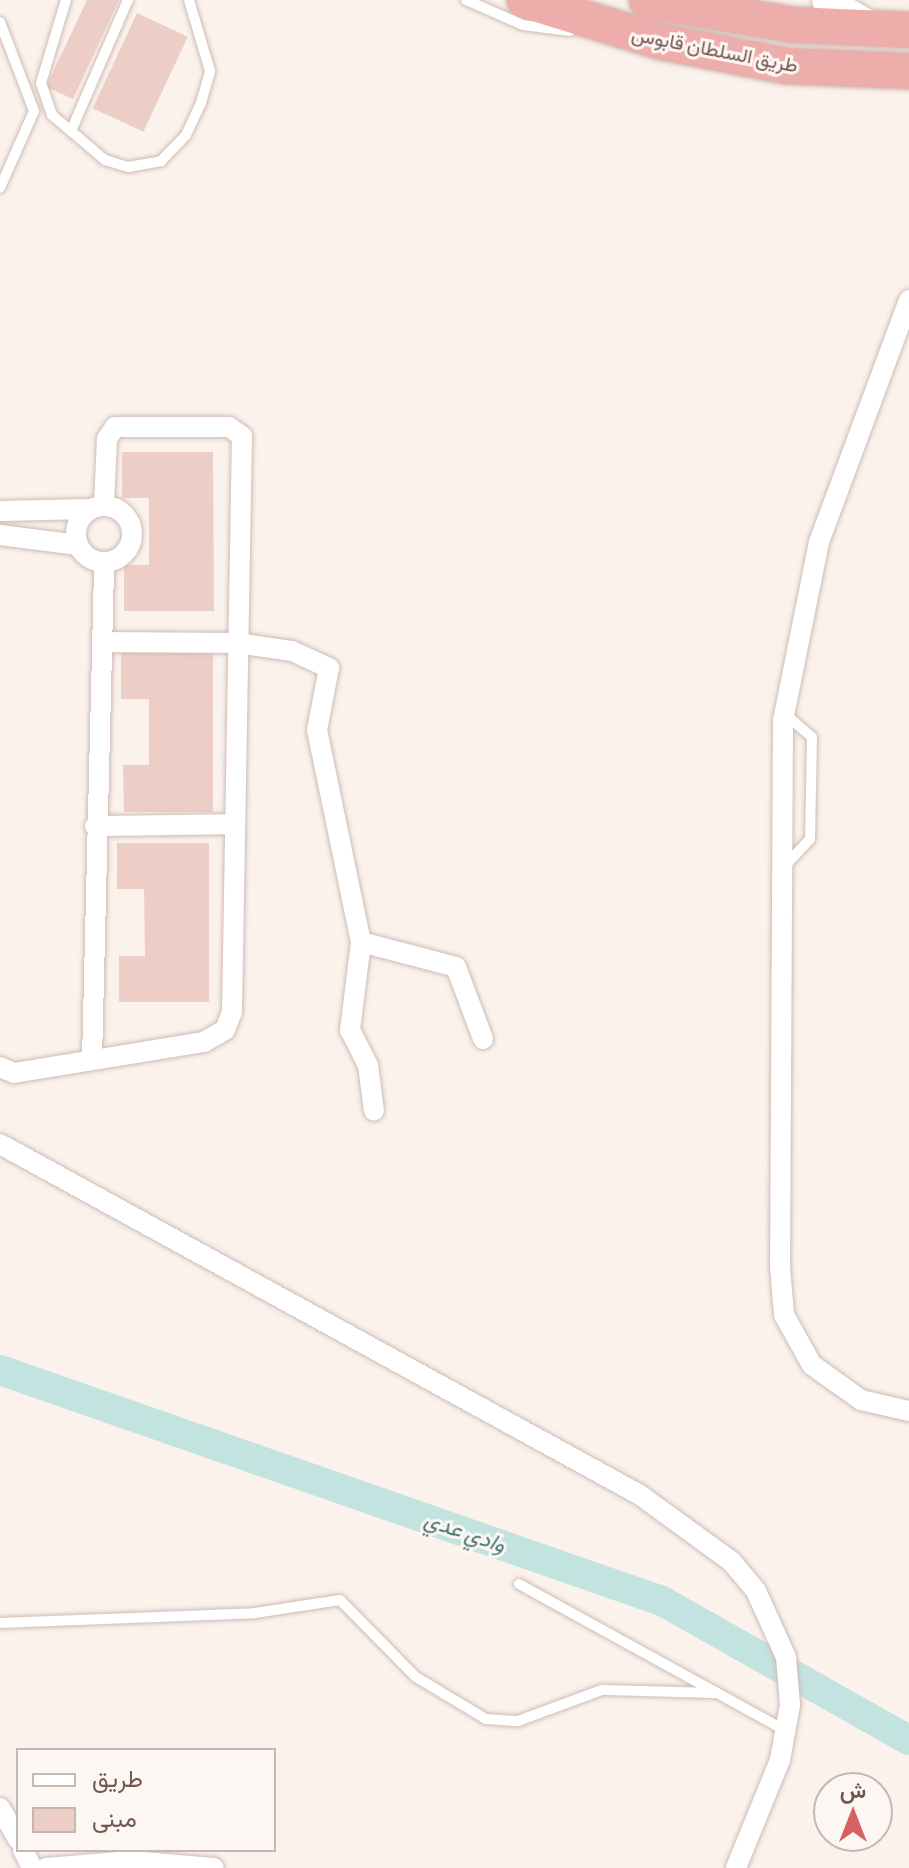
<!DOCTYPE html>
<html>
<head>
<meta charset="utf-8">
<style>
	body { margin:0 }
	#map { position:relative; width:909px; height:1868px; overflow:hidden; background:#fbf2ec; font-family:Manrope,Vazirmatn,sans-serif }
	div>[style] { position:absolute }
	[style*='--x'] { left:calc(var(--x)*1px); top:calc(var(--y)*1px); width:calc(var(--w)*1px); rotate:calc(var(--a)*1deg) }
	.river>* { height:30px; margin:-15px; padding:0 15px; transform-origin:15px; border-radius:15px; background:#c2e3e0 }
	.building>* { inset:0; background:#edcec7; transform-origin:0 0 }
	.roads { filter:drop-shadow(0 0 2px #cebbb5) drop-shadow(0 0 2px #cebbb5) }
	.lane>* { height:10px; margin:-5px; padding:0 5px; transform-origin:5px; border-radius:5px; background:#fff }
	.street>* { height:20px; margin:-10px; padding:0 10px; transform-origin:10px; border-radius:10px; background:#fff }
	.street>.ring { margin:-10px; padding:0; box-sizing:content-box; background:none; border:20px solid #fff; border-radius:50% }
	.secondary>* { height:28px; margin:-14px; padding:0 14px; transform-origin:14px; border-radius:14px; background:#fff }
	.highway>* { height:36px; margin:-18px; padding:0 18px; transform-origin:18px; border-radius:18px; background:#edaeab }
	span { translate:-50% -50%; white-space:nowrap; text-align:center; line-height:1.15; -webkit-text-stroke:6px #fdf7f3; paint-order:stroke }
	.street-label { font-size:20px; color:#745651 }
	.water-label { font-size:22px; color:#467673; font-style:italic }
	.legend { position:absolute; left:16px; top:1748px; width:260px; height:104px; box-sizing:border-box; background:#fdf7f3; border:2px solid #c6b7b2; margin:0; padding:10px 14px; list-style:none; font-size:24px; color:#745651 }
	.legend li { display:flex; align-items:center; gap:16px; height:40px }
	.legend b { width:40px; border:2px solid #c6b7b2 }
	.north { position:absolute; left:813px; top:1772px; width:80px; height:80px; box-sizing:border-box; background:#fdf7f3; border:2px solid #c6b7b2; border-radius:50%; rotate:0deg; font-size:22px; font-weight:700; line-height:32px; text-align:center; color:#745651 }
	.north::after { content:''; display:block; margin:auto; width:28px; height:36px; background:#d56161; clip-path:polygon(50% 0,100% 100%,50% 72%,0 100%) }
</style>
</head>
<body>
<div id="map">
	<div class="river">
		<div style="--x:0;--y:1370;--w:701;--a:19.24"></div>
		<div style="--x:662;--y:1601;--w:283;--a:29.4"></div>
	</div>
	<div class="building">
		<div style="clip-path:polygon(87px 0,119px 0,73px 99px,46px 87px)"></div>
		<div style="left:137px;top:13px;width:56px;height:105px;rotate:25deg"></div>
		<div style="clip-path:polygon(122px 452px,213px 452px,214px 611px,124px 611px,124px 565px,149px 565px,149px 498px,122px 498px)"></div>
		<div style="clip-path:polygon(121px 653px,213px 653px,213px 812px,124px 812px,123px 765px,149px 765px,149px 699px,121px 699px)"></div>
		<div style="clip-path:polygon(117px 843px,209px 843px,209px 1002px,119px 1002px,119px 956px,145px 956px,144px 889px,117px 889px)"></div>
	</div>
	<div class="roads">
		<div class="lane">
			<div style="--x:66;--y:0;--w:87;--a:106.8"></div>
			<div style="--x:41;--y:83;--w:34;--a:71"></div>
			<div style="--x:52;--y:115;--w:70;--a:40.3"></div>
			<div style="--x:105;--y:160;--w:24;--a:17"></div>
			<div style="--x:128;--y:167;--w:34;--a:-10"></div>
			<div style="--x:161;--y:161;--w:36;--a:-46"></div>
			<div style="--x:186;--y:135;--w:35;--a:-65"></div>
			<div style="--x:201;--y:103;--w:33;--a:-74"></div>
			<div style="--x:210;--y:71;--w:74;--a:-106.5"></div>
			<div style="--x:466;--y:0;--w:62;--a:23.7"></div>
			<div style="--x:523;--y:25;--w:47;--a:7.3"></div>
			<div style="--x:0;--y:22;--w:95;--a:69.1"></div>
			<div style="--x:34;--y:111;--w:84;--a:113.8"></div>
			<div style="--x:71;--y:131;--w:143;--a:-66.5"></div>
			<div style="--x:784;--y:713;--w:37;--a:41"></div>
			<div style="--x:812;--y:737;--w:102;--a:91.1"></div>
			<div style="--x:810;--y:839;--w:37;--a:133"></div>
			<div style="--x:519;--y:1584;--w:305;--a:28.8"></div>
			<div style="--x:0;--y:1623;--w:255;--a:-2.2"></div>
			<div style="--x:255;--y:1613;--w:86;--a:-8.7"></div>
			<div style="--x:340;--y:1600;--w:108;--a:45.4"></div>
			<div style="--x:416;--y:1677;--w:82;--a:31"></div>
			<div style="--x:486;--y:1719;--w:32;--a:4"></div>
			<div style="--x:518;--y:1721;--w:90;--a:-20.3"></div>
			<div style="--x:602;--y:1690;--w:115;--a:1.5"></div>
		</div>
		<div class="street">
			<div style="--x:909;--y:300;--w:258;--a:110.4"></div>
			<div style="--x:819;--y:542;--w:182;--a:101.4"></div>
			<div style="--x:783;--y:720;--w:546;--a:90.31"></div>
			<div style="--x:780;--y:1266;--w:49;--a:85.3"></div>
			<div style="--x:784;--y:1315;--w:57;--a:60.8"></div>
			<div style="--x:812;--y:1365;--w:60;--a:35.5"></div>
			<div style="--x:861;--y:1400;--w:49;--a:12.9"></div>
			<div class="ring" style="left:76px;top:506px;width:36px;height:36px"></div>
			<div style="--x:0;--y:511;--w:89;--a:-1.3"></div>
			<div style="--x:0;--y:535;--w:79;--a:7.3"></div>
			<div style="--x:102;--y:642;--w:135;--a:0.4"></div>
			<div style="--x:237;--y:643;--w:56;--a:8.3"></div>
			<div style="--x:292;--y:651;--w:41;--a:24.7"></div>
			<div style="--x:329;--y:668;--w:63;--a:101"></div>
			<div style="--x:317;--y:730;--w:217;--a:78.3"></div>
			<div style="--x:361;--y:942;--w:89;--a:97.1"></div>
			<div style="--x:350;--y:1030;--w:39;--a:63"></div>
			<div style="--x:368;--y:1065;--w:46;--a:82.6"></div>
			<div style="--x:95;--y:826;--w:139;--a:-0.8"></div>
			<div style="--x:361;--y:942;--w:98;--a:14.7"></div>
			<div style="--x:456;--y:967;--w:77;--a:69.4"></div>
			<div style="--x:92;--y:1060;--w:498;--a:-88.6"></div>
			<div style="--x:0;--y:1067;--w:15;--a:23"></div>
			<div style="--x:14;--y:1073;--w:193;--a:-9.3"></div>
			<div style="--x:204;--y:1042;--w:24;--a:-30"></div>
			<div style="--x:225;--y:1030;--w:19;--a:-69"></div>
			<div style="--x:232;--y:1012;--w:576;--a:-89.01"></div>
			<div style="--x:242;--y:436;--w:16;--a:-145"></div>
			<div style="--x:229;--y:427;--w:114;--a:180"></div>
			<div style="--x:115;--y:427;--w:14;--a:124"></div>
			<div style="--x:107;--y:439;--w:66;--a:92.6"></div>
			<div style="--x:0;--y:1144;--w:730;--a:28.74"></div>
			<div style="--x:640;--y:1495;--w:112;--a:36"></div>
			<div style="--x:731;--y:1561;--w:39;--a:50"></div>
			<div style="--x:756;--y:1591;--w:72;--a:65.6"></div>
			<div style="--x:786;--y:1657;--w:48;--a:85.2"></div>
			<div style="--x:790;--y:1705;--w:56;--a:100.3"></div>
			<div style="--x:780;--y:1760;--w:117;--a:112.2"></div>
			<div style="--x:0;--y:1808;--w:36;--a:60"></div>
			<div style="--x:23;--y:1850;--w:20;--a:63"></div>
			<div style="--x:46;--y:1868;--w:85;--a:-4.7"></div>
			<div style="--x:131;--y:1861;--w:83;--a:4.8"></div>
		</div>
		<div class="secondary">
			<div style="--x:826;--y:0;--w:51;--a:29.6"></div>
		</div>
		<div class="highway">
			<div style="--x:525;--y:0;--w:139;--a:17.1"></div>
			<div style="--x:658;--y:41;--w:131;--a:11"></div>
			<div style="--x:787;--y:66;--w:122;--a:2.3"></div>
			<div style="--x:647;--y:0;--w:148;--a:9.7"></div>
			<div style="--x:793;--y:25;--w:116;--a:2.5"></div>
		</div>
	</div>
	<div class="street-label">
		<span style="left:715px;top:49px;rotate:11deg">طريق السلطان قابوس</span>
	</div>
	<div class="water-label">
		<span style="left:465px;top:1532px;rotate:19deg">وادي عدي</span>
	</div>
	<ul class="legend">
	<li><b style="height:10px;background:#fff"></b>طريق</li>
	<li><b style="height:22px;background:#edcec7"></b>مبنى</li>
	</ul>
	<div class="north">ش</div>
</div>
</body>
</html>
